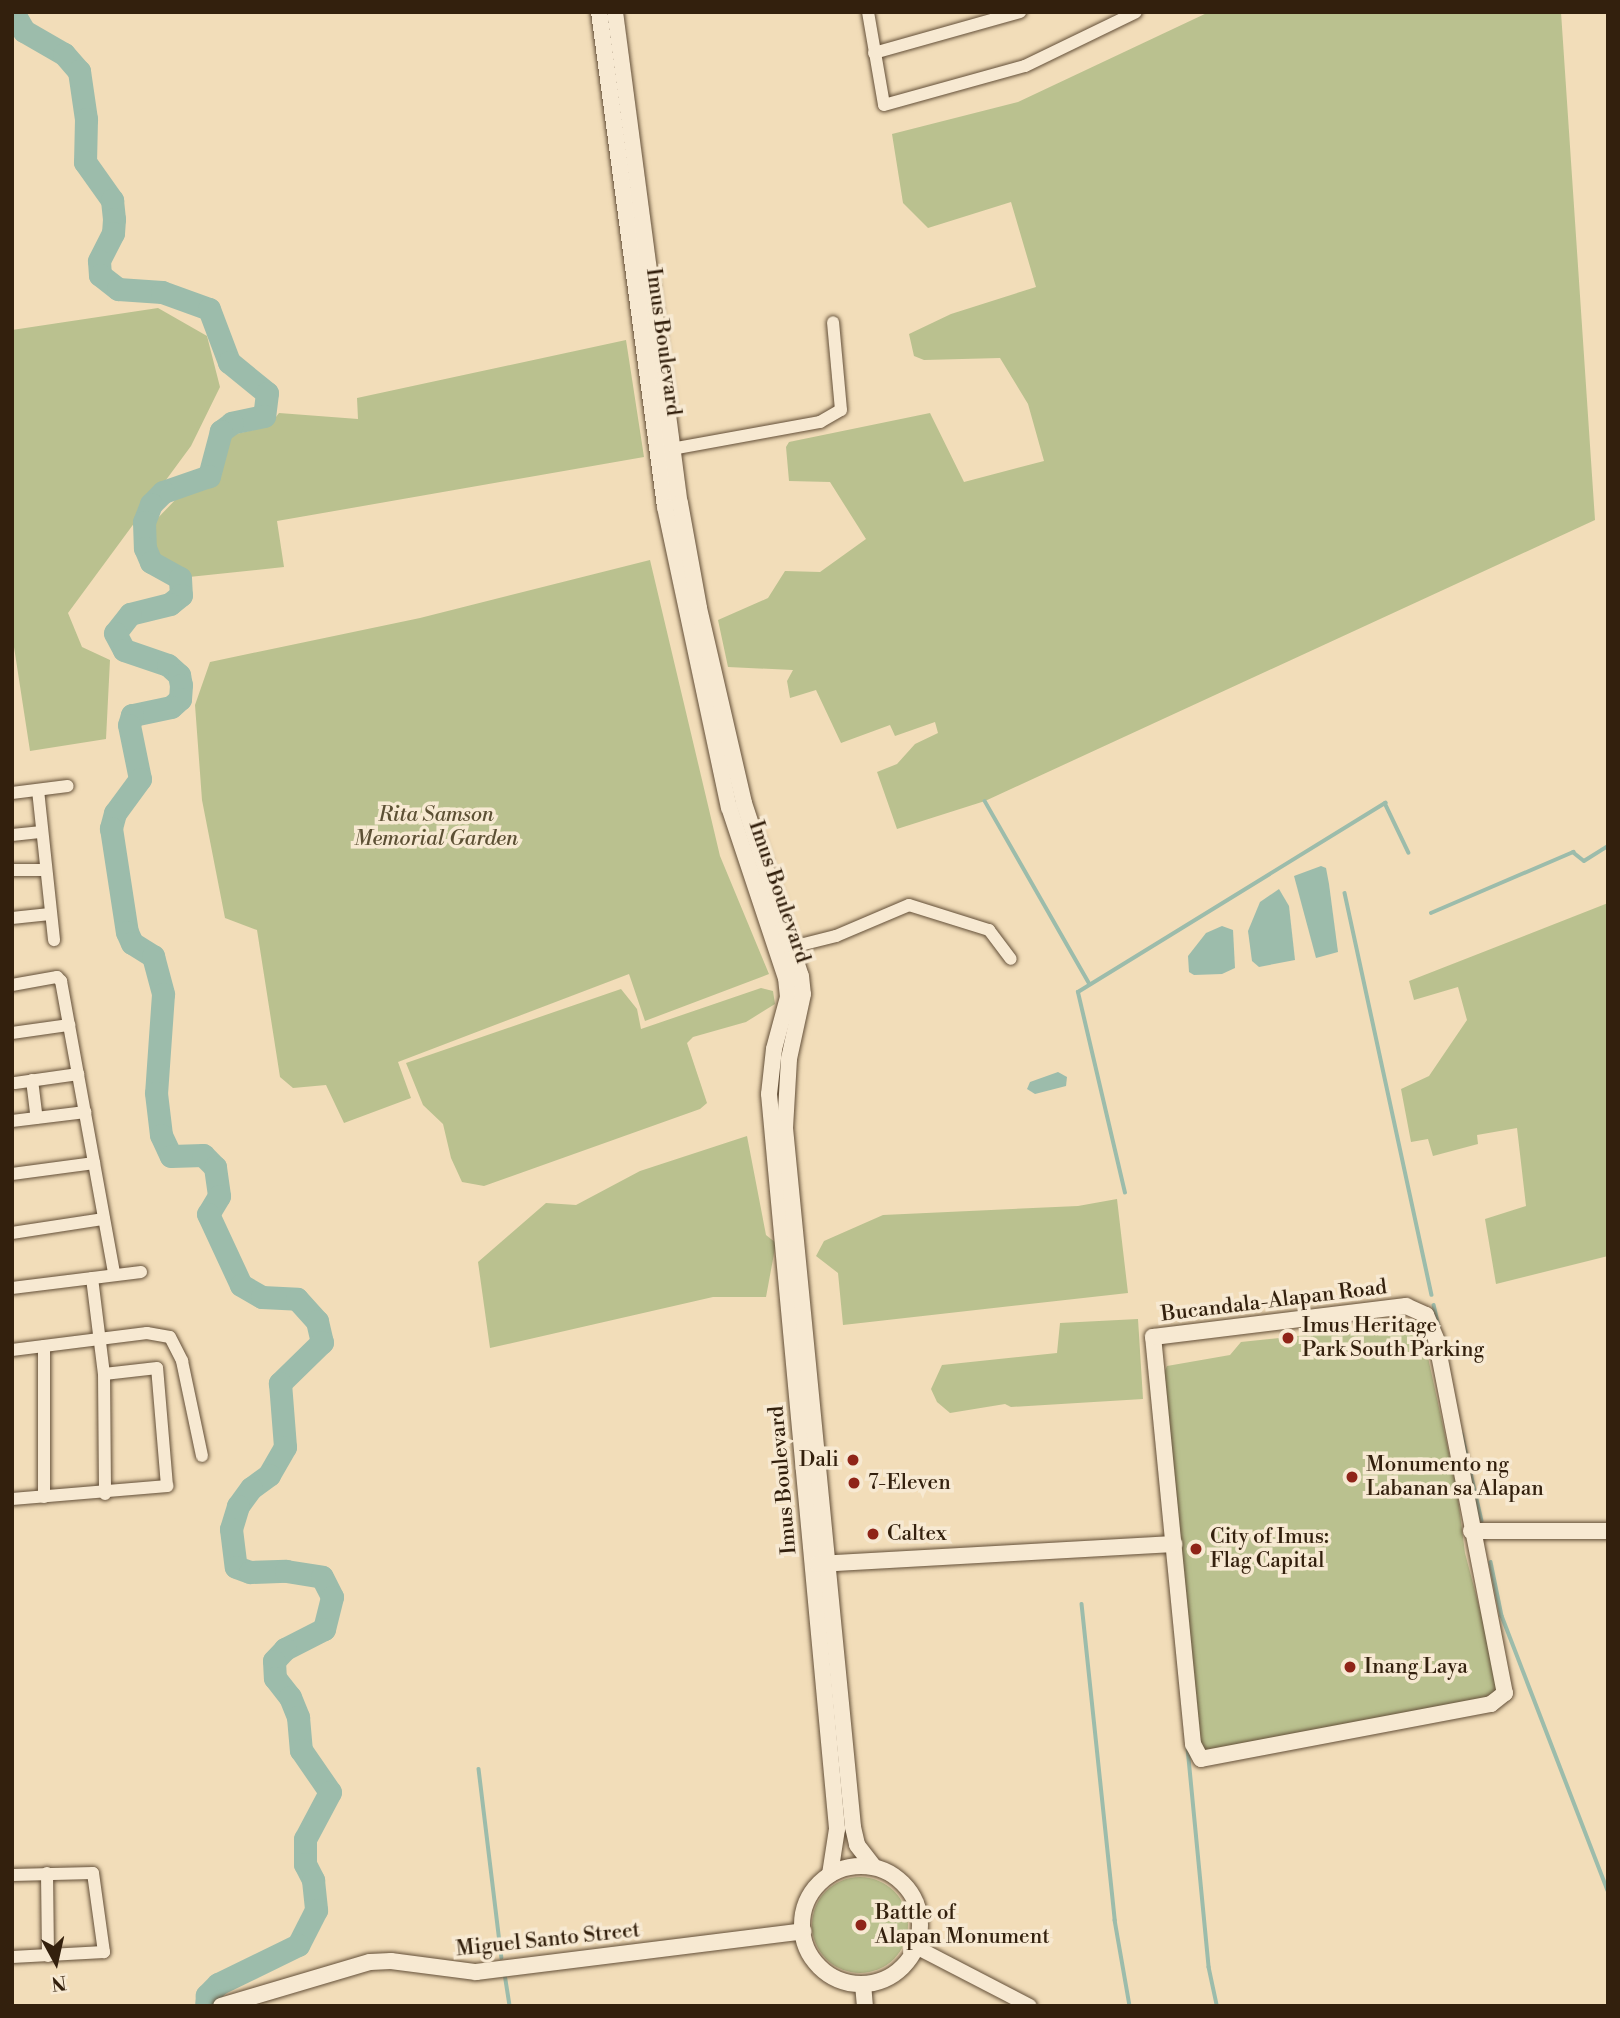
<!DOCTYPE html>
<html>
<head>
<meta charset="utf-8">
<style>
	body { margin:0 }
	#map { position:relative; width:1620px; height:2018px; overflow:hidden; background:#f2ddb9; font-family:"Libre Bodoni",serif }
	div>[style] { position:absolute }
	[style*='--x'] { left:calc(var(--x)*1px); top:calc(var(--y)*1px); width:calc(var(--w)*1px); rotate:calc(var(--a)*1deg) }
	.green>* { inset:0; background:#bac18f }
	.round { border-radius:50% }
	.water>* { inset:0; background:#9cbcab }
	.stream>* { height:3.5px; margin:-1.75px; padding:0 1.75px; transform-origin:1.75px; border-radius:1.75px; background:#9cbcab }
	.river>* { height:23px; margin:-11.5px; padding:0 11.5px; transform-origin:11.5px; border-radius:11.5px; background:#9cbcab }
	.roads { filter:drop-shadow(0 0 2px #634f38) drop-shadow(0 0 2px #634f38) }
	.minor>* { height:12px; margin:-6px; padding:0 6px; transform-origin:6px; border-radius:6px; background:#f7e9d2 }
	.tertiary>* { height:14px; margin:-7px; padding:0 7px; transform-origin:7px; border-radius:7px; background:#f7e9d2 }
	.secondary>* { height:16px; margin:-8px; padding:0 8px; transform-origin:8px; border-radius:8px; background:#f7e9d2 }
	.secondary>.ring { margin:-8px; padding:0; box-sizing:content-box; background:none; border:16px solid #f7e9d2; border-radius:50% }
	.dots>* { width:19px; height:19px; translate:-50% -50%; box-sizing:border-box; border:4px solid #f7e9d2; border-radius:50% }
	span { translate:-50% -50%; white-space:nowrap; text-align:center; line-height:1.15; -webkit-text-stroke:7px #f7e9d2; paint-order:stroke }
	.street-label { font-size:21px; color:#33200d }
	.park-label { font-size:21px; color:#5c5034; font-style:italic }
	.poi-label { font-size:21px; color:#33200d }
	.left { translate:0 -50%; text-align:left }
	.right { translate:-100% -50%; text-align:right }
	.frame { position:absolute; inset:0; border:14px solid #33200d; pointer-events:none }
	.north { position:absolute; left:21px; top:1927px; width:70px; height:70px; -webkit-text-stroke:5px #f7e9d2; paint-order:stroke; rotate:172deg; font-size:19px; font-weight:700; line-height:28px; text-align:center; color:#33200d }
	.north::after { content:''; display:block; margin:auto; width:24px; height:32px; background:#33200d; clip-path:polygon(50% 0,100% 100%,50% 72%,0 100%) }
</style>
</head>
<body>
<div id="map">
	<div class="green">
		<div style="clip-path:polygon(1209px 12px,1561px 12px,1595px 520px,985px 801px,897px 829px,877px 772px,897px 764px,915px 744px,938px 733px,935px 722px,895px 736px,890px 725px,841px 743px,816px 690px,790px 698px,787px 681px,793px 670px,728px 667px,718px 620px,768px 598px,785px 571px,820px 572px,866px 539px,830px 482px,789px 481px,786px 447px,789px 442px,930px 413px,964px 482px,1044px 461px,1028px 404px,1000px 358px,924px 360px,914px 356px,909px 334px,951px 314px,1036px 287px,1011px 202px,928px 228px,903px 203px,892px 134px,1018px 102px)"></div>
		<div style="clip-path:polygon(158px 308px,207px 336px,220px 387px,191px 446px,68px 613px,82px 647px,110px 660px,106px 739px,30px 751px,12px 634px,12px 330px)"></div>
		<div style="clip-path:polygon(626px 340px,644px 457px,277px 521px,284px 567px,189px 577px,158px 561px,150px 546px,153px 523px,179px 496px,210px 485px,221px 463px,220px 438px,269px 426px,279px 413px,358px 419px,357px 398px)"></div>
		<div style="clip-path:polygon(650px 560px,720px 856px,769px 974px,645px 1021px,629px 974px,398px 1062px,411px 1098px,344px 1123px,326px 1085px,293px 1088px,280px 1077px,257px 930px,225px 918px,202px 800px,195px 705px,210px 662px,420px 618px)"></div>
		<div style="clip-path:polygon(1608px 903px,1608px 1256px,1496px 1284px,1485px 1219px,1526px 1206px,1517px 1128px,1477px 1135px,1478px 1144px,1433px 1156px,1428px 1139px,1411px 1142px,1401px 1089px,1429px 1076px,1467px 1020px,1458px 987px,1414px 1000px,1409px 981px)"></div>
		<div style="clip-path:polygon(761px 988px,773px 991px,775px 1004px,746px 1022px,693px 1037px,687px 1043px,707px 1103px,700px 1109px,484px 1186px,462px 1182px,451px 1158px,443px 1124px,423px 1105px,406px 1063px,621px 989px,637px 1009px,641px 1029px)"></div>
		<div style="clip-path:polygon(747px 1136px,766px 1235px,776px 1243px,766px 1297px,713px 1297px,490px 1348px,478px 1262px,546px 1203px,576px 1205px,640px 1171px)"></div>
		<div style="clip-path:polygon(1117px 1199px,1128px 1293px,843px 1325px,838px 1273px,816px 1256px,824px 1241px,883px 1215px,1078px 1206px)"></div>
		<div style="clip-path:polygon(1138px 1319px,1143px 1399px,1011px 1407px,1005px 1404px,950px 1413px,937px 1402px,931px 1389px,942px 1365px,1057px 1353px,1060px 1323px)"></div>
		<div style="clip-path:polygon(1410px 1324px,1422px 1330px,1457px 1490px,1465px 1553px,1499px 1682px,1494px 1693px,1479px 1700px,1204px 1752px,1199px 1740px,1164px 1373px,1167px 1366px,1230px 1355px,1241px 1342px)"></div>
		<div class="round" style="left:812px;top:1877px;width:96px;height:96px"></div>
	</div>
	<div class="water">
		<div style="clip-path:polygon(1321px 866px,1326px 868px,1329px 884px,1338px 952px,1316px 958px,1294px 876px)"></div>
		<div style="clip-path:polygon(1279px 889px,1289px 906px,1295px 960px,1259px 967px,1252px 961px,1248px 931px,1260px 902px)"></div>
		<div style="clip-path:polygon(1222px 926px,1233px 930px,1235px 968px,1222px 974px,1194px 975px,1189px 972px,1188px 956px,1206px 933px)"></div>
		<div style="clip-path:polygon(1058px 1072px,1067px 1077px,1066px 1086px,1035px 1094px,1027px 1089px,1030px 1082px)"></div>
	</div>
	<div class="stream">
		<div style="--x:985;--y:801;--w:211;--a:60.2"></div>
		<div style="--x:1345;--y:893;--w:411;--a:77.8"></div>
		<div style="--x:1431;--y:913;--w:155;--a:-23.2"></div>
		<div style="--x:1573;--y:852;--w:14;--a:39"></div>
		<div style="--x:1584;--y:861;--w:28;--a:-32"></div>
		<div style="--x:1125;--y:1193;--w:206;--a:-103.2"></div>
		<div style="--x:1078;--y:992;--w:361;--a:-31.6"></div>
		<div style="--x:1385;--y:803;--w:55;--a:64.4"></div>
		<div style="--x:1434;--y:1305;--w:23;--a:77"></div>
		<div style="--x:1462;--y:1434;--w:89;--a:77.1"></div>
		<div style="--x:1491;--y:1562;--w:55;--a:78.5"></div>
		<div style="--x:1502;--y:1616;--w:294;--a:68.9"></div>
		<div style="--x:1082;--y:1604;--w:318;--a:84"></div>
		<div style="--x:1115;--y:1920;--w:87;--a:80.1"></div>
		<div style="--x:1188;--y:1748;--w:220;--a:84.5"></div>
		<div style="--x:1209;--y:1967;--w:40;--a:78"></div>
		<div style="--x:479;--y:1769;--w:190;--a:83.1"></div>
		<div style="--x:505;--y:1974;--w:32;--a:81"></div>
	</div>
	<div class="river">
		<div style="--x:13;--y:12;--w:22;--a:60"></div>
		<div style="--x:24;--y:31;--w:46;--a:29.9"></div>
		<div style="--x:64;--y:54;--w:23;--a:49"></div>
		<div style="--x:79;--y:71;--w:49;--a:81.7"></div>
		<div style="--x:86;--y:119;--w:43;--a:91.3"></div>
		<div style="--x:85;--y:162;--w:47;--a:54.6"></div>
		<div style="--x:112;--y:200;--w:19;--a:84"></div>
		<div style="--x:114;--y:219;--w:14;--a:94"></div>
		<div style="--x:113;--y:233;--w:31;--a:117"></div>
		<div style="--x:99;--y:261;--w:14;--a:86"></div>
		<div style="--x:100;--y:275;--w:23;--a:38"></div>
		<div style="--x:118;--y:289;--w:44;--a:3.9"></div>
		<div style="--x:162;--y:292;--w:50;--a:19.9"></div>
		<div style="--x:209;--y:309;--w:57;--a:69.3"></div>
		<div style="--x:229;--y:362;--w:49;--a:39.2"></div>
		<div style="--x:267;--y:393;--w:23;--a:97"></div>
		<div style="--x:264;--y:416;--w:33;--a:168"></div>
		<div style="--x:232;--y:423;--w:14;--a:144"></div>
		<div style="--x:221;--y:431;--w:47;--a:104.9"></div>
		<div style="--x:209;--y:476;--w:49;--a:160.8"></div>
		<div style="--x:163;--y:492;--w:17;--a:135"></div>
		<div style="--x:151;--y:504;--w:19;--a:111"></div>
		<div style="--x:144;--y:522;--w:26;--a:88"></div>
		<div style="--x:145;--y:548;--w:15;--a:67"></div>
		<div style="--x:151;--y:562;--w:33;--a:29"></div>
		<div style="--x:180;--y:578;--w:17;--a:87"></div>
		<div style="--x:181;--y:595;--w:14;--a:141"></div>
		<div style="--x:170;--y:604;--w:41;--a:166"></div>
		<div style="--x:130;--y:614;--w:24;--a:128"></div>
		<div style="--x:115;--y:633;--w:19;--a:62"></div>
		<div style="--x:124;--y:650;--w:46;--a:18.8"></div>
		<div style="--x:168;--y:665;--w:15;--a:42"></div>
		<div style="--x:179;--y:675;--w:10;--a:79"></div>
		<div style="--x:181;--y:685;--w:14;--a:94"></div>
		<div style="--x:180;--y:699;--w:12;--a:138"></div>
		<div style="--x:171;--y:707;--w:40;--a:168"></div>
		<div style="--x:132;--y:715;--w:10;--a:107"></div>
		<div style="--x:129;--y:725;--w:55;--a:78.5"></div>
		<div style="--x:140;--y:779;--w:42;--a:126.3"></div>
		<div style="--x:115;--y:813;--w:16;--a:105"></div>
		<div style="--x:111;--y:828;--w:105;--a:81.3"></div>
		<div style="--x:127;--y:932;--w:12;--a:66"></div>
		<div style="--x:132;--y:943;--w:25;--a:32"></div>
		<div style="--x:153;--y:956;--w:39;--a:75"></div>
		<div style="--x:163;--y:994;--w:99;--a:94"></div>
		<div style="--x:156;--y:1093;--w:42;--a:83.2"></div>
		<div style="--x:161;--y:1135;--w:23;--a:65"></div>
		<div style="--x:171;--y:1156;--w:32;--a:-2"></div>
		<div style="--x:203;--y:1155;--w:17;--a:45"></div>
		<div style="--x:215;--y:1167;--w:29;--a:82"></div>
		<div style="--x:219;--y:1196;--w:21;--a:121"></div>
		<div style="--x:208;--y:1214;--w:78;--a:65.1"></div>
		<div style="--x:241;--y:1285;--w:24;--a:30"></div>
		<div style="--x:262;--y:1297;--w:35;--a:3"></div>
		<div style="--x:297;--y:1299;--w:30;--a:48"></div>
		<div style="--x:317;--y:1321;--w:22;--a:77"></div>
		<div style="--x:322;--y:1342;--w:59;--a:135.7"></div>
		<div style="--x:280;--y:1383;--w:64;--a:85.5"></div>
		<div style="--x:285;--y:1447;--w:32;--a:120"></div>
		<div style="--x:269;--y:1475;--w:22;--a:144"></div>
		<div style="--x:251;--y:1488;--w:22;--a:126"></div>
		<div style="--x:238;--y:1506;--w:24;--a:107"></div>
		<div style="--x:231;--y:1529;--w:38;--a:83"></div>
		<div style="--x:236;--y:1567;--w:15;--a:20"></div>
		<div style="--x:250;--y:1572;--w:36;--a:-2"></div>
		<div style="--x:286;--y:1571;--w:36;--a:9"></div>
		<div style="--x:322;--y:1577;--w:22;--a:63"></div>
		<div style="--x:332;--y:1597;--w:33;--a:104"></div>
		<div style="--x:324;--y:1629;--w:44;--a:152.9"></div>
		<div style="--x:285;--y:1649;--w:16;--a:133"></div>
		<div style="--x:274;--y:1661;--w:17;--a:87"></div>
		<div style="--x:275;--y:1678;--w:24;--a:52"></div>
		<div style="--x:290;--y:1697;--w:22;--a:68"></div>
		<div style="--x:298;--y:1717;--w:33;--a:85"></div>
		<div style="--x:301;--y:1750;--w:51;--a:55.4"></div>
		<div style="--x:330;--y:1792;--w:53;--a:118"></div>
		<div style="--x:305;--y:1839;--w:25;--a:90"></div>
		<div style="--x:305;--y:1864;--w:18;--a:63"></div>
		<div style="--x:313;--y:1880;--w:30;--a:84"></div>
		<div style="--x:316;--y:1910;--w:39;--a:117"></div>
		<div style="--x:298;--y:1945;--w:89;--a:154"></div>
		<div style="--x:218;--y:1984;--w:16;--a:135"></div>
		<div style="--x:207;--y:1995;--w:11;--a:95"></div>
	</div>
	<div class="roads">
		<div class="minor">
			<div style="--x:868;--y:12;--w:94;--a:80.2"></div>
			<div style="--x:884;--y:105;--w:146;--a:-15.5"></div>
			<div style="--x:1025;--y:66;--w:123;--a:-25.9"></div>
			<div style="--x:874;--y:53;--w:152;--a:-15.7"></div>
			<div style="--x:666;--y:450;--w:157;--a:-10.3"></div>
			<div style="--x:820;--y:422;--w:24;--a:-30"></div>
			<div style="--x:841;--y:410;--w:88;--a:-95.2"></div>
			<div style="--x:38;--y:790;--w:151;--a:83.9"></div>
			<div style="--x:12;--y:793;--w:56;--a:-7.1"></div>
			<div style="--x:12;--y:835;--w:30;--a:-6"></div>
			<div style="--x:12;--y:870;--w:33;--a:0"></div>
			<div style="--x:12;--y:918;--w:38;--a:-6"></div>
			<div style="--x:784;--y:949;--w:54;--a:-14"></div>
			<div style="--x:836;--y:936;--w:79;--a:-23"></div>
			<div style="--x:909;--y:905;--w:84;--a:17.4"></div>
			<div style="--x:989;--y:930;--w:36;--a:53"></div>
			<div style="--x:12;--y:985;--w:46;--a:-10.1"></div>
			<div style="--x:57;--y:977;--w:6;--a:45"></div>
			<div style="--x:61;--y:981;--w:297;--a:79.7"></div>
			<div style="--x:12;--y:1033;--w:58;--a:-8"></div>
			<div style="--x:32;--y:1080;--w:38;--a:83"></div>
			<div style="--x:15;--y:1083;--w:64;--a:-8.1"></div>
			<div style="--x:12;--y:1121;--w:74;--a:-7"></div>
			<div style="--x:12;--y:1174;--w:83;--a:-7.6"></div>
			<div style="--x:12;--y:1233;--w:93;--a:-8.7"></div>
			<div style="--x:92;--y:1278;--w:97;--a:82.9"></div>
			<div style="--x:104;--y:1374;--w:120;--a:89.5"></div>
			<div style="--x:12;--y:1288;--w:130;--a:-7.1"></div>
			<div style="--x:44;--y:1346;--w:151;--a:90"></div>
			<div style="--x:12;--y:1350;--w:136;--a:-7.2"></div>
			<div style="--x:147;--y:1333;--w:23;--a:10"></div>
			<div style="--x:170;--y:1337;--w:27;--a:63"></div>
			<div style="--x:182;--y:1361;--w:97;--a:78.1"></div>
			<div style="--x:12;--y:1499;--w:156;--a:-4.8"></div>
			<div style="--x:167;--y:1486;--w:118;--a:-94.8"></div>
			<div style="--x:157;--y:1368;--w:53;--a:173.5"></div>
			<div style="--x:47;--y:1873;--w:83;--a:89.3"></div>
			<div style="--x:12;--y:1875;--w:81;--a:-1.4"></div>
			<div style="--x:93;--y:1873;--w:80;--a:82.1"></div>
			<div style="--x:104;--y:1952;--w:92;--a:176.9"></div>
		</div>
		<div class="tertiary">
			<div style="--x:916;--y:1947;--w:128;--a:27.4"></div>
		</div>
		<div class="secondary">
			<div style="--x:599;--y:12;--w:499;--a:82.4"></div>
			<div style="--x:665;--y:507;--w:307;--a:78"></div>
			<div style="--x:729;--y:807;--w:180;--a:71.6"></div>
			<div style="--x:786;--y:978;--w:19;--a:84"></div>
			<div style="--x:788;--y:997;--w:54;--a:105.1"></div>
			<div style="--x:774;--y:1049;--w:45;--a:96.3"></div>
			<div style="--x:769;--y:1094;--w:738;--a:84.71"></div>
			<div style="--x:837;--y:1829;--w:46;--a:98.8"></div>
			<div style="--x:615;--y:12;--w:495;--a:82.5"></div>
			<div style="--x:680;--y:503;--w:107;--a:79.7"></div>
			<div style="--x:699;--y:608;--w:200;--a:77"></div>
			<div style="--x:744;--y:803;--w:182;--a:71.8"></div>
			<div style="--x:801;--y:976;--w:18;--a:84"></div>
			<div style="--x:803;--y:994;--w:66;--a:102.2"></div>
			<div style="--x:789;--y:1059;--w:69;--a:93.3"></div>
			<div style="--x:785;--y:1128;--w:702;--a:84.44"></div>
			<div style="--x:853;--y:1827;--w:18;--a:77"></div>
			<div style="--x:857;--y:1845;--w:28;--a:52"></div>
			<div style="--x:1406;--y:1306;--w:22;--a:24"></div>
			<div style="--x:1426;--y:1315;--w:26;--a:67"></div>
			<div style="--x:1436;--y:1339;--w:361;--a:79"></div>
			<div style="--x:1505;--y:1693;--w:18;--a:142"></div>
			<div style="--x:1491;--y:1704;--w:295;--a:169.3"></div>
			<div style="--x:1201;--y:1759;--w:17;--a:-118"></div>
			<div style="--x:1193;--y:1744;--w:409;--a:-95.6"></div>
			<div style="--x:1153;--y:1337;--w:255;--a:-7"></div>
			<div style="--x:1471;--y:1531;--w:137;--a:0"></div>
			<div style="--x:817;--y:1564;--w:358;--a:-3.2"></div>
			<div class="ring" style="left:802px;top:1866px;width:102px;height:102px"></div>
			<div style="--x:863;--y:1984;--w:22;--a:85"></div>
			<div style="--x:221;--y:2006;--w:155;--a:-16.5"></div>
			<div style="--x:370;--y:1962;--w:21;--a:-3"></div>
			<div style="--x:391;--y:1961;--w:86;--a:7.4"></div>
			<div style="--x:476;--y:1972;--w:330;--a:-7.1"></div>
		</div>
	</div>
	<div class="dots">
		<div style="left:1288px;top:1338px;background:#8f2418"></div>
		<div style="left:853px;top:1460px;background:#8f2418"></div>
		<div style="left:1352px;top:1477px;background:#8f2418"></div>
		<div style="left:854px;top:1483px;background:#8f2418"></div>
		<div style="left:873px;top:1534px;background:#8f2418"></div>
		<div style="left:1196px;top:1549px;background:#8f2418"></div>
		<div style="left:1350px;top:1667px;background:#8f2418"></div>
		<div style="left:861px;top:1925px;background:#8f2418"></div>
	</div>
	<div class="street-label">
		<span style="left:663px;top:342px;rotate:82deg">Imus Boulevard</span>
		<span style="left:779px;top:892px;rotate:71deg">Imus Boulevard</span>
		<span style="left:1274px;top:1301px;rotate:-7deg">Bucandala-Alapan Road</span>
		<span style="left:783px;top:1480px;rotate:-95deg">Imus Boulevard</span>
		<span style="left:548px;top:1940px;rotate:-6deg">Miguel Santo Street</span>
	</div>
	<div class="park-label">
		<span style="left:436px;top:827px">Rita Samson<br>Memorial Garden</span>
	</div>
	<div class="poi-label">
		<span class="left" style="left:1302px;top:1338px">Imus Heritage<br>Park South Parking</span>
		<span class="right" style="left:839px;top:1460px">Dali</span>
		<span class="left" style="left:1366px;top:1477px">Monumento ng<br>Labanan sa Alapan</span>
		<span class="left" style="left:868px;top:1483px">7-Eleven</span>
		<span class="left" style="left:887px;top:1534px">Caltex</span>
		<span class="left" style="left:1210px;top:1549px">City of Imus:<br>Flag Capital</span>
		<span class="left" style="left:1364px;top:1667px">Inang Laya</span>
		<span class="left" style="left:875px;top:1925px">Battle of<br>Alapan Monument</span>
	</div>
	<div class="frame"></div>
	<div class="north">N</div>
</div>
</body>
</html>
